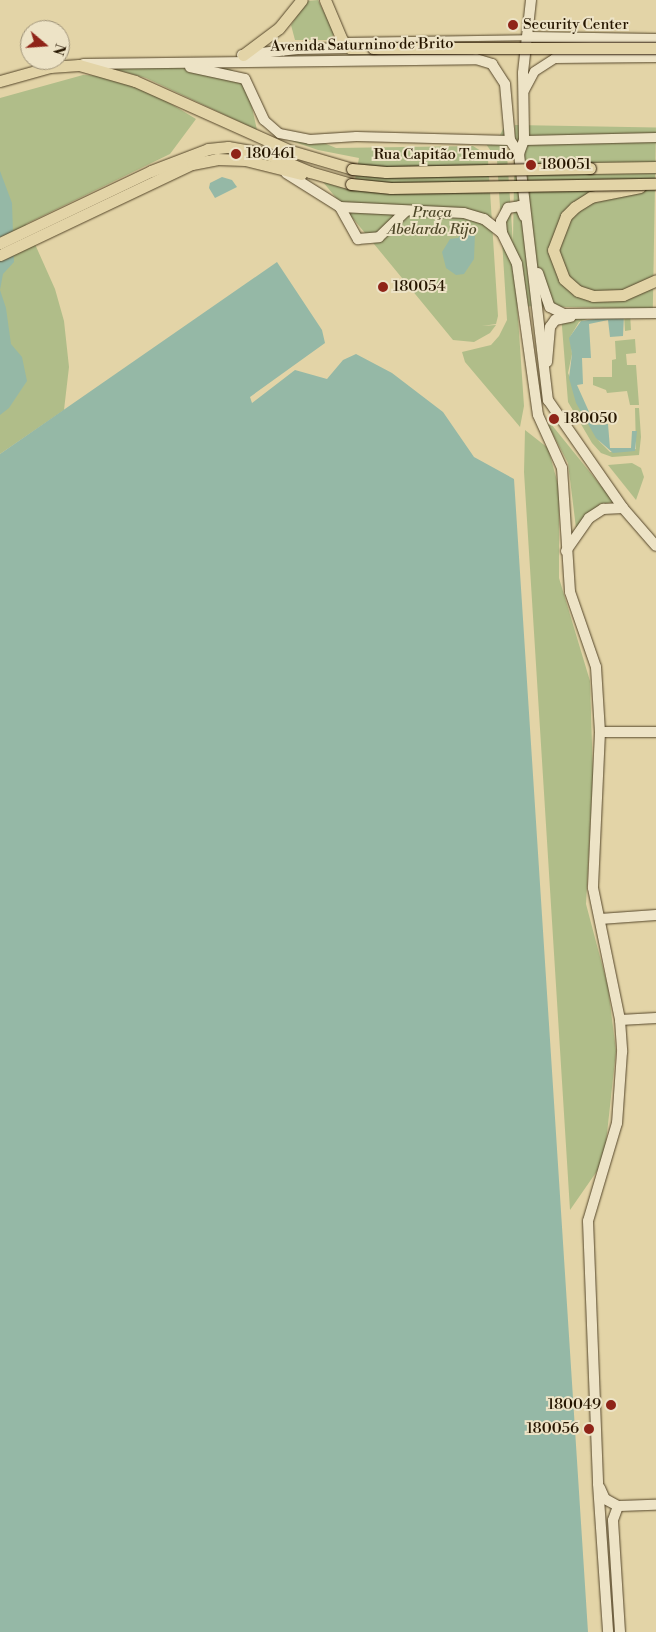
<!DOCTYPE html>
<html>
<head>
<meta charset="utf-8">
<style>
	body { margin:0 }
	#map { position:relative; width:656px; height:1632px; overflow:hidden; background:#e3d4a7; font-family:"Libre Bodoni",serif }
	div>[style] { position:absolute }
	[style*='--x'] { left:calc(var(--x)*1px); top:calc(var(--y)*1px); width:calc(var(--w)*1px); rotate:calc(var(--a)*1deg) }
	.green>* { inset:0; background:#b0bd89; transform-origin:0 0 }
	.water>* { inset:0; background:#95b8a6 }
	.roads { filter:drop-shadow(0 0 1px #55462a) drop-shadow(0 0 1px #55462a) }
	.pedestrian>* { height:5px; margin:-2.5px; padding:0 2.5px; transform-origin:2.5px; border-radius:2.5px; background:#ede3c6 }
	.tertiary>* { height:9px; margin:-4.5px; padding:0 4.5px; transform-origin:4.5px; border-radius:4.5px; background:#ede3c6 }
	.secondary>* { height:10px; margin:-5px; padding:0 5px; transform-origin:5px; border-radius:5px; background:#ede3c6 }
	.primary>* { height:11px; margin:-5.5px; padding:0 5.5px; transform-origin:5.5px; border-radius:5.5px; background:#e3d4a7 }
	.trunk>* { height:11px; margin:-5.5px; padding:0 5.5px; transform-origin:5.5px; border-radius:5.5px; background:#e3d4a7 }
	.bridges { filter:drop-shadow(0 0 1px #261600) drop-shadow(0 0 1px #261600) }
	.primary-bridge>* { height:11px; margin:-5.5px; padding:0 5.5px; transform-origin:5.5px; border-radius:5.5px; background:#e3d4a7 }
	.trunk-bridge>* { height:11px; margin:-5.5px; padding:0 5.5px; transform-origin:5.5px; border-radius:5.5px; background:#e3d4a7 }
	.dots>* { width:14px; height:14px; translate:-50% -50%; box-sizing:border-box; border:2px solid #ede3c6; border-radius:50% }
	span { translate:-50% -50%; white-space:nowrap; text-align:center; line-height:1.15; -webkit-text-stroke:4px #ede3c6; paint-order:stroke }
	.poi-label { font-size:15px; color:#261600 }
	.left { translate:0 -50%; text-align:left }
	.right { translate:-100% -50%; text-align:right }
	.street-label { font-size:15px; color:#261600 }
	.park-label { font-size:15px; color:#4f4829; font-style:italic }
	.north { position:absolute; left:20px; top:20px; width:50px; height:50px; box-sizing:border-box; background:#ede3c6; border:1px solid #9d9177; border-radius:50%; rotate:108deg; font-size:14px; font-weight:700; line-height:20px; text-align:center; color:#261600 }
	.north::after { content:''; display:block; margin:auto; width:18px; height:22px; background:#8f2418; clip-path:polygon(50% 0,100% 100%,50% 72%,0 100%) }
</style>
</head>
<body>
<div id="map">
	<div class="green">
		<div style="clip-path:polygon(318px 0,334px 33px,331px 40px,295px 40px,291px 25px,307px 1px)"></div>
		<div style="clip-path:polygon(192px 66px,230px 69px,242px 76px,247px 85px,257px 130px,146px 78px,110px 68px)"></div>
		<div style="clip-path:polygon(83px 75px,106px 76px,148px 90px,196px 119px,170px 154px,26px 224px,55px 289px,64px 321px,69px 367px,64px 410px,0 454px,0 98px)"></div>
		<div style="clip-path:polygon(505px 125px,524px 406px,520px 427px,465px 362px,462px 352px,491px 345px,499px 336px,507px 320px,497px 160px,486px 144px,500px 135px)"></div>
		<div style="left:515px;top:125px;width:141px;height:181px;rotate:1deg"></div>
		<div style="clip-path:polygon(286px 139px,319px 141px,336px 148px,473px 146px,481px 151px,488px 160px,498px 316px,496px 324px,482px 326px,496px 325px,490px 333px,474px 342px,453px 340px,323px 182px,354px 185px,359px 158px,318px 150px)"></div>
		<div style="clip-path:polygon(630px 313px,631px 330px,625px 331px,624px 315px,587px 319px,579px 322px,570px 337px,572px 354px,568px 373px,599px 441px,610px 452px,636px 449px,635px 408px,639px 408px,641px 437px,639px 455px,612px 457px,601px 453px,592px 443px,568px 402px,561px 314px)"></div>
		<div style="clip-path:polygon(635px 339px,636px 353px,626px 354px,627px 365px,636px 365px,639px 405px,630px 405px,627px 391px,607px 393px,606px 390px,593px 385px,593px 377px,612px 377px,612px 360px,616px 359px,615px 341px)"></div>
		<div style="clip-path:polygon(551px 424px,614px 502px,600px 504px,576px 528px,568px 463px,548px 425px)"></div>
		<div style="clip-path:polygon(525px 430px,548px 448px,559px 488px,559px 578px,590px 681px,593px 776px,586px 904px,608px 987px,616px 1051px,604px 1161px,570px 1210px,524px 472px)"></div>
		<div style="clip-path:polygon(632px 463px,641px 468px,644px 477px,636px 500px,608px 465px)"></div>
	</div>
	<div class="water">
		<div style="clip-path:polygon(0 171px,12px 203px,14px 262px,3px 274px,0 290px,6px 308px,11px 344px,22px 357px,27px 381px,9px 408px,0 415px)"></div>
		<div style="clip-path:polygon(222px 177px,232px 180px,237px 187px,215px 198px,209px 188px,210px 183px)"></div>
		<div style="clip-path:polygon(465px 229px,473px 229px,475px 233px,474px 259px,464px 274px,456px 275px,446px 268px,442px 252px,450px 239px,458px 238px)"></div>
		<div style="clip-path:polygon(277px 262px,322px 330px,325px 343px,250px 397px,252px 403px,295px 370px,327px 379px,343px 360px,356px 354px,392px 373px,443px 412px,474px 457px,514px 479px,588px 1632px,0 1632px,0 454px)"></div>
		<div style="clip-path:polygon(624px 315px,623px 336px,610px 337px,608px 320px,589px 324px,591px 358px,582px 358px,583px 384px,577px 385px,590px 414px,594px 414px,595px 425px,608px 424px,610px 448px,631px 448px,632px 431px,637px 431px,635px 451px,613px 453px,596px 438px,576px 403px,569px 378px,572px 354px,569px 338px,581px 321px)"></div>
	</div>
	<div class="roads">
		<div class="pedestrian">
			<div style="--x:345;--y:40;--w:181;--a:-0.9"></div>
		</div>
		<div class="tertiary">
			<div style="--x:524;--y:90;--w:21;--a:-62"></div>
			<div style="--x:534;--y:71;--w:24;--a:-33"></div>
			<div style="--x:554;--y:58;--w:102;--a:-0.6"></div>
			<div style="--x:264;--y:120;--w:20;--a:41"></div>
			<div style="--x:279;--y:133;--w:31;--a:11"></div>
			<div style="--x:309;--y:139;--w:47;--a:-3.7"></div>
			<div style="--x:356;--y:136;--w:154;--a:1.5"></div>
			<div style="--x:524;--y:140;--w:132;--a:-1.3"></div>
		</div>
		<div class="secondary">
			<div style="--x:531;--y:0;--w:73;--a:96.3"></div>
			<div style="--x:523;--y:73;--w:67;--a:89.1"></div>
			<div style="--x:524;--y:140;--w:15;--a:110"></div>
			<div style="--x:519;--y:154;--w:248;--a:83.3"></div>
			<div style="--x:548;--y:400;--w:131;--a:55.2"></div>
			<div style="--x:623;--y:508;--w:50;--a:49"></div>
			<div style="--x:529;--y:37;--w:127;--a:0.9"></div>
			<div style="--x:242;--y:55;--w:56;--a:-6.1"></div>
			<div style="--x:298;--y:49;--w:52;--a:-1.1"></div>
			<div style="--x:83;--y:64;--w:393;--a:-0.7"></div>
			<div style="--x:476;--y:59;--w:17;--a:17"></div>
			<div style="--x:492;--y:64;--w:24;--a:57"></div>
			<div style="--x:505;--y:84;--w:56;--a:84.9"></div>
			<div style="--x:510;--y:140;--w:17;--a:57"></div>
			<div style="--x:190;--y:67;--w:56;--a:12.3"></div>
			<div style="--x:245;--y:79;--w:45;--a:65.1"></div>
			<div style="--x:286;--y:173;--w:64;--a:32.2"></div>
			<div style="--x:340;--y:207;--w:124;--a:2.8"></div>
			<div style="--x:464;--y:213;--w:21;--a:17"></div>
			<div style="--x:484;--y:219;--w:23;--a:38"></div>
			<div style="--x:502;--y:233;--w:34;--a:64"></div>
			<div style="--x:517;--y:264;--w:152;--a:82.1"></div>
			<div style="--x:538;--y:415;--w:58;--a:65.6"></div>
			<div style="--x:562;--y:468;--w:124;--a:86.3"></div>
			<div style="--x:570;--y:592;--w:79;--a:70.9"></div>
			<div style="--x:596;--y:667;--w:65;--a:86.5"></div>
			<div style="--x:600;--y:732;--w:156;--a:92.6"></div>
			<div style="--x:593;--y:888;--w:135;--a:78.4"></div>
			<div style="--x:620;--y:1020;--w:32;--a:86"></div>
			<div style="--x:622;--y:1052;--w:71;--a:94"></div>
			<div style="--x:617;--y:1123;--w:102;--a:106.5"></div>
			<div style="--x:588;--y:1221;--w:263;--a:87.8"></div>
			<div style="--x:598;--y:1484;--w:148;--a:86.1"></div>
			<div style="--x:340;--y:207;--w:37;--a:61"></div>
			<div style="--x:358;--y:239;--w:21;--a:-5"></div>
			<div style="--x:379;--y:237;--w:37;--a:-44"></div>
			<div style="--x:502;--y:233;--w:12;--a:-95"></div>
			<div style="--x:501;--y:221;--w:15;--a:-62"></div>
			<div style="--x:508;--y:208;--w:12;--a:-9"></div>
			<div style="--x:520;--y:206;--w:11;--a:68"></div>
			<div style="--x:538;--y:273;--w:36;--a:71"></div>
			<div style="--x:550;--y:307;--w:16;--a:27"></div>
			<div style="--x:564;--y:314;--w:92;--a:-0.6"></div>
			<div style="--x:547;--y:362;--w:35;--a:-85"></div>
			<div style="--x:550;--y:327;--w:9;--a:-54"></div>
			<div style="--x:555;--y:320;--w:16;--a:-11"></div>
			<div style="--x:566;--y:551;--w:40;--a:-55.1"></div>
			<div style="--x:589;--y:518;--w:17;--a:-33"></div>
			<div style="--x:603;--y:509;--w:20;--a:-3"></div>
			<div style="--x:600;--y:732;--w:56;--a:0"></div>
			<div style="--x:600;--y:919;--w:56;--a:-4.1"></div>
			<div style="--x:620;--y:1020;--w:36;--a:-3"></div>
			<div style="--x:600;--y:1488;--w:12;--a:66"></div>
			<div style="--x:605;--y:1499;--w:15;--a:28"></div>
			<div style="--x:620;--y:1632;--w:112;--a:-93.6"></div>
			<div style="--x:613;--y:1520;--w:15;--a:-70"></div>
			<div style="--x:618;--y:1506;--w:38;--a:-2"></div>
		</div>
		<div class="primary">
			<div style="--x:325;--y:0;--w:43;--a:67"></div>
			<div style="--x:342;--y:40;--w:11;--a:45"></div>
			<div style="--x:243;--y:55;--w:45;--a:-36.9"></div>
			<div style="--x:279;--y:28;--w:36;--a:-51"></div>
			<div style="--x:0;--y:81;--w:52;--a:-15.6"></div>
			<div style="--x:50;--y:67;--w:29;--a:-4"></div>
			<div style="--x:79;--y:65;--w:58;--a:15.9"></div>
			<div style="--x:135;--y:81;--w:171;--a:24.2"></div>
			<div style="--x:291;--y:151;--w:64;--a:16.4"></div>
			<div style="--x:590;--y:168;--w:66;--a:-0.9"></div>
			<div style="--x:0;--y:243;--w:167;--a:-25.5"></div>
			<div style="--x:151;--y:171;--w:61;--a:-21.1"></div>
			<div style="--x:208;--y:149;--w:20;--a:-6"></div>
			<div style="--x:228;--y:147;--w:40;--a:10"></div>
			<div style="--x:267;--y:154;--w:47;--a:22.7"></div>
			<div style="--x:310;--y:172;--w:43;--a:16.3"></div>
			<div style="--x:0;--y:255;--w:212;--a:-25.4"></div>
			<div style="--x:192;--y:164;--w:25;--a:-11"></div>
			<div style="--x:217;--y:159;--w:28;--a:2"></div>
			<div style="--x:245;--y:160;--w:58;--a:14"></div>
		</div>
		<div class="trunk">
			<div style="--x:350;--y:48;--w:23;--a:0"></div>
			<div style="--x:640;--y:187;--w:50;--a:168.5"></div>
			<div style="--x:591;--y:197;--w:19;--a:148"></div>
			<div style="--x:575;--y:207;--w:13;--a:135"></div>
			<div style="--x:566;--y:216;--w:36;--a:111"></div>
			<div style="--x:553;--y:250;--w:31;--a:69"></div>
			<div style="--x:564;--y:279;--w:18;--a:41"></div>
			<div style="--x:578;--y:291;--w:16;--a:18"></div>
			<div style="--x:593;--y:296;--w:30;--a:-2"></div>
			<div style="--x:623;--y:295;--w:36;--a:-24"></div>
		</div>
	</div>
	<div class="bridges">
		<div class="primary-bridge">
			<div style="--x:352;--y:169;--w:34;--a:5"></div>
			<div style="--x:386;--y:172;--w:204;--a:-1.1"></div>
			<div style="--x:351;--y:184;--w:40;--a:5.7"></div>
			<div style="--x:391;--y:188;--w:264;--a:-0.9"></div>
		</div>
		<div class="trunk-bridge">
			<div style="--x:373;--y:48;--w:283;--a:0"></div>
		</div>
	</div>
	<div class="dots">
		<div style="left:513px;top:25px;background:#8f2418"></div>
		<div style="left:236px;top:154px;background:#8f2418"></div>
		<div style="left:531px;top:165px;background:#8f2418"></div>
		<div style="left:383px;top:287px;background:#8f2418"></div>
		<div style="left:554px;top:419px;background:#8f2418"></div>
		<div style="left:611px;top:1405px;background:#8f2418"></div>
		<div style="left:589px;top:1429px;background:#8f2418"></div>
	</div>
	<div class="poi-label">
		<span class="left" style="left:523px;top:25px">Security Center</span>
		<span class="left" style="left:246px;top:154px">180461</span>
		<span class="left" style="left:541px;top:165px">180051</span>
		<span class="left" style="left:393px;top:287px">180054</span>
		<span class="left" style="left:564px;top:419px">180050</span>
		<span class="right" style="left:601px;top:1405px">180049</span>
		<span class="right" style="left:579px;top:1429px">180056</span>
	</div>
	<div class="street-label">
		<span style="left:362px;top:45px;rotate:-1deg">Avenida Saturnino de Brito</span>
		<span style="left:444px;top:155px">Rua Capitão Temudo</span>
	</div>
	<div class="park-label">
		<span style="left:432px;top:221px">Praça<br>Abelardo Rijo</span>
	</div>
	<div class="north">N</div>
</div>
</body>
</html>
